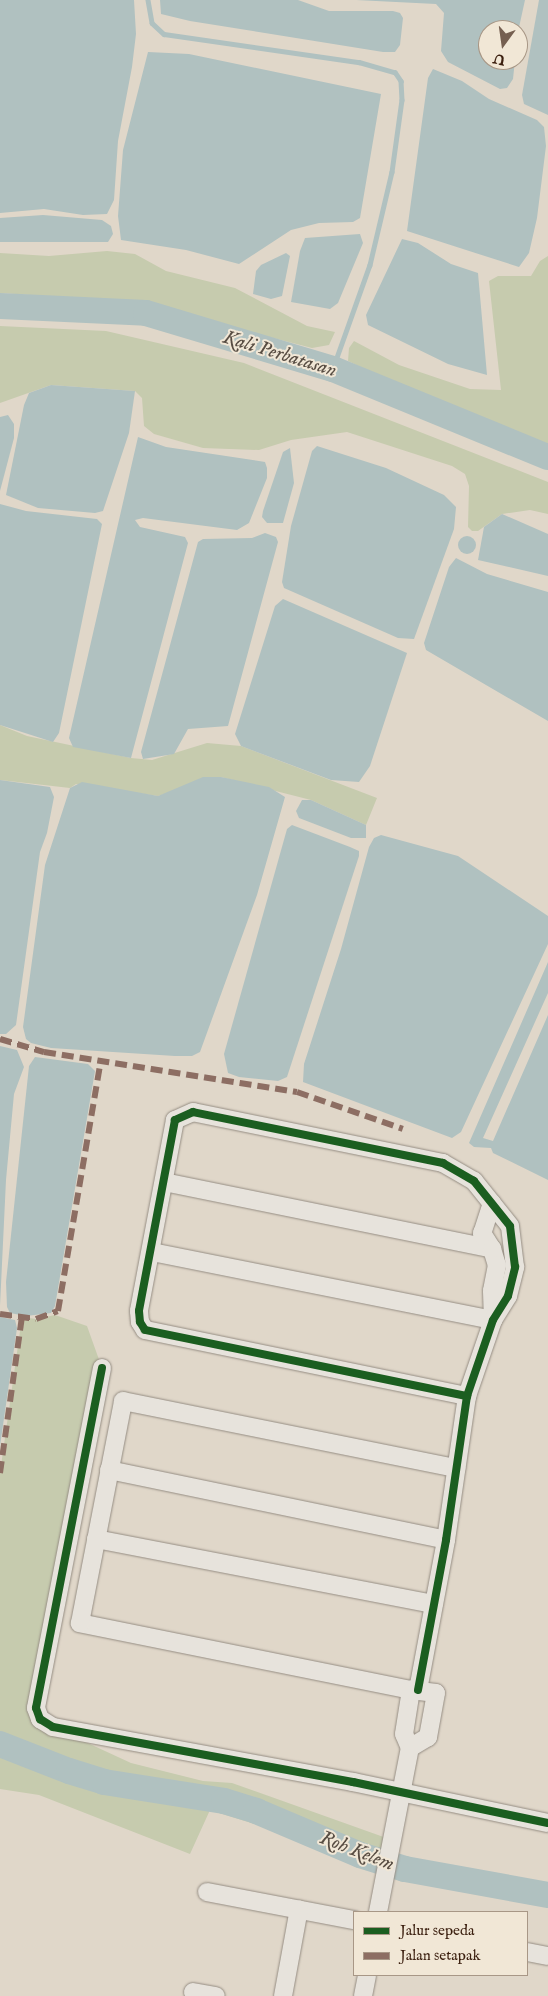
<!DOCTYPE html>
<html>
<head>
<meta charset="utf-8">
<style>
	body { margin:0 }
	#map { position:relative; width:548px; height:1996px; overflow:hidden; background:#e0d7c9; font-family:"IM FELL English",serif }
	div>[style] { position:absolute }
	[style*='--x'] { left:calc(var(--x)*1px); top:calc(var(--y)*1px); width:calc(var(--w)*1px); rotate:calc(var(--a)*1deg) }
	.green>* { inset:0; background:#c6cbae }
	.water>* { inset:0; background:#b0c1c0 }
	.round { border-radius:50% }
	.stream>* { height:4.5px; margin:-2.25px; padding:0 2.25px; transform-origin:2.25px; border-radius:2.25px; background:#b0c1c0 }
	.river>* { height:26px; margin:-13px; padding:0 13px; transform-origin:13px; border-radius:13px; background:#b0c1c0 }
	.roads { filter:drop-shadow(0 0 1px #958d83) drop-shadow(0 0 1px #958d83) }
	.minor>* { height:18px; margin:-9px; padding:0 9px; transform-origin:9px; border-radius:9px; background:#e7e3dc }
	.quiet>* { height:6px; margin-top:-3px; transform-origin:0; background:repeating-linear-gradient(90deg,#8d6e63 0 12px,transparent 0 18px) }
	.cycleway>* { height:8px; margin:-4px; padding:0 4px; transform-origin:4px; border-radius:4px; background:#1b5e20 }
	span { translate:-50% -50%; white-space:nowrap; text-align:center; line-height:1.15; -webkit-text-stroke:4px #f1e7d6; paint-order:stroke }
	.water-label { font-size:20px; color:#584d43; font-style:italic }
	.legend { position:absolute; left:353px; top:1911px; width:175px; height:65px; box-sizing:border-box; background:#f1e7d6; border:1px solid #a89786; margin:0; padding:6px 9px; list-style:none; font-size:15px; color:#3b1f0f }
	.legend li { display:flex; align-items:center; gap:10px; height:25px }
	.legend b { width:25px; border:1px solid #a89786 }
	.north { position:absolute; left:478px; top:20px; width:50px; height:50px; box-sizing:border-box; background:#f1e7d6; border:1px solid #a89786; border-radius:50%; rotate:194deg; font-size:14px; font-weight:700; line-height:20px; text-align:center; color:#3b1f0f }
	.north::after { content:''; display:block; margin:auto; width:18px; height:22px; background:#755f50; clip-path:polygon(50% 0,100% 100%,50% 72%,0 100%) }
</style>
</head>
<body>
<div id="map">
	<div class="green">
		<div style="clip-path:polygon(107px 251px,135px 254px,166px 271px,235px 288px,307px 326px,335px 332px,329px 345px,312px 348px,153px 307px,93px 299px,0 293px,0 253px,49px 256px)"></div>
		<div style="clip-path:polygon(548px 256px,548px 448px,509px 428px,410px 390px,348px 361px,349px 348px,354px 341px,399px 365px,470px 389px,501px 390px,489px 281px,498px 276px,531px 276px,540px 261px)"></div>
		<div style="clip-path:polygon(0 326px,106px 331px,244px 363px,548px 482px,548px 514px,530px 510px,502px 514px,478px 531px,472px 531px,468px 527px,469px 486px,465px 474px,452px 466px,347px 432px,291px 440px,259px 450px,203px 448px,154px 434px,144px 426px,142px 398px,135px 391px,51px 385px,0 403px)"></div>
		<div style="clip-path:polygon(0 725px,27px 736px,131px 758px,152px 760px,207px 743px,241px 746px,377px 798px,366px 825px,311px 800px,221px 777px,158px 796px,76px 784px,70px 788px,0 780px)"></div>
		<div style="clip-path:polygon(55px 1315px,87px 1326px,102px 1368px,36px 1708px,53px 1727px,131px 1763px,203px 1781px,232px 1783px,392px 1840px,385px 1876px,283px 1833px,210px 1810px,190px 1854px,39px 1795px,0 1789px,0 1473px,22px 1317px,36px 1319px)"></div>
	</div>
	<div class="water">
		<div style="clip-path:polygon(0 0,134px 0,136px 34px,132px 67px,118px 141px,114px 200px,107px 214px,83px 215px,44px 209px,0 213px)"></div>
		<div style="clip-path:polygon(160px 0,298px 0,329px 11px,393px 11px,400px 13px,403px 18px,400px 45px,395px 52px,383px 52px,190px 21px,161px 14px)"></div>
		<div style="clip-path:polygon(356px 0,525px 0,518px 32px,488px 30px,488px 60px,515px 60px,513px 79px,507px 88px,500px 89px,448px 62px,441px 51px,444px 13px,436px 4px)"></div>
		<div style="clip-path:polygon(539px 0,548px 0,548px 115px,524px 104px,522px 95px)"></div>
		<div style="clip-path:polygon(148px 52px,189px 54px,381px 94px,360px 218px,353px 222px,319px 223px,291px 230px,239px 264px,186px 250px,121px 240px,118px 216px,123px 150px)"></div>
		<div style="clip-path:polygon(433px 69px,462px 81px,489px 99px,537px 120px,544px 127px,546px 146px,537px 218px,529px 253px,519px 267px,407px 231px,428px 78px)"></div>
		<div style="clip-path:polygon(43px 215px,102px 220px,111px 226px,113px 234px,108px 242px,0 242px,0 218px)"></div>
		<div style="clip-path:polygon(360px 234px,363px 243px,338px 303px,330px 309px,291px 302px,300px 251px,305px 238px)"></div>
		<div style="clip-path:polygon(402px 239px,418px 243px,451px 264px,478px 273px,487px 375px,448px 364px,368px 325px,366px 315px)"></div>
		<div style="clip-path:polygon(286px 253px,290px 256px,282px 296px,271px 299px,253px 294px,256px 271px,261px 265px)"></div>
		<div style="clip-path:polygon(51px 385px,135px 391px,129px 433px,103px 511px,95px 513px,38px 508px,6px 495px,24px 405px,29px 393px)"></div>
		<div style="clip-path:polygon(8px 415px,14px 424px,14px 438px,0 491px,0 417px)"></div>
		<div style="clip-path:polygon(138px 437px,166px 447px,259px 461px,265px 462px,267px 468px,267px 478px,249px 523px,237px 530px,143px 518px,135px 520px,140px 527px,185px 537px,188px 543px,131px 758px,73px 747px,69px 738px)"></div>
		<div style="clip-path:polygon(317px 446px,386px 468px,444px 495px,456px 507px,454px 529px,414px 639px,398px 638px,284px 588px,282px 582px,291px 526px,312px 451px)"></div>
		<div style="clip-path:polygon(290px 448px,294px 483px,283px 523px,267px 523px,262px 517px,263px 511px,283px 452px)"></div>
		<div style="clip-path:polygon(0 504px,26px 511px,97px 519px,102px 524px,59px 733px,53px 742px,0 725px)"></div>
		<div style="clip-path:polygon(502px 514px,548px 534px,548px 576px,478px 560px,484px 527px)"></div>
		<div style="clip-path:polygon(265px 533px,276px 537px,278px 542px,228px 726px,188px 729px,174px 754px,143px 759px,141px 752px,198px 542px,203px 539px,252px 538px)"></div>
		<div class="round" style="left:458px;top:536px;width:18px;height:18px"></div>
		<div style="clip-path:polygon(456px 558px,487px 574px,548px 592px,548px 721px,426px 650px,424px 643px,449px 567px)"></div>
		<div style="clip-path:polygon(283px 599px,407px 653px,370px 766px,359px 782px,331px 780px,241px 746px,235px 734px,275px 606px)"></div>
		<div style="clip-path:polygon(203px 777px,221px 777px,269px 787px,285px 797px,257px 895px,200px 1052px,192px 1056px,175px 1056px,51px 1048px,31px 1043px,26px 1039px,23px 1027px,45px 865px,70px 788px,82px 782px,158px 796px)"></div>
		<div style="clip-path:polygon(0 780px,50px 787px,54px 797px,47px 833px,40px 852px,16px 1025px,6px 1034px,0 1034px)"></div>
		<div style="clip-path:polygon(302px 800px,311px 800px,366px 825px,366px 838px,351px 838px,299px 818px,296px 811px)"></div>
		<div style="clip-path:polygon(292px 825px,350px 847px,359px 851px,359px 856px,287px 1077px,278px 1081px,239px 1077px,228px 1073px,224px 1054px,287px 829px)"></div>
		<div style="clip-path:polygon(381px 835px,458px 856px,548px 916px,548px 944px,461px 1132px,452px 1138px,303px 1082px,304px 1064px,341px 949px,369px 847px,374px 838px)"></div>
		<div style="clip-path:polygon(548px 962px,548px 993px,483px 1138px,493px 1141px,548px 1015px,548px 1180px,493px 1153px,491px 1148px,474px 1147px,469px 1143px)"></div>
		<div style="clip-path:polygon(0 1046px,17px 1050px,24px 1067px,14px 1094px,6px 1180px,0 1306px)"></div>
		<div style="clip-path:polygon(35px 1057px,88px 1064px,95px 1071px,55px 1306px,51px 1313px,26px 1316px,10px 1313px,7px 1307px,6px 1282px,29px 1066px)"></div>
		<div style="clip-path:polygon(0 1317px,15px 1320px,17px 1328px,0 1446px)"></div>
	</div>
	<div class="stream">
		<div style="--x:148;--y:0;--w:23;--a:80"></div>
		<div style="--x:152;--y:23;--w:16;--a:43"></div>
		<div style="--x:164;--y:34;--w:197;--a:8.2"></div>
		<div style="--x:359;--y:62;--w:37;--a:16"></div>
		<div style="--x:395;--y:72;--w:11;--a:56"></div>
		<div style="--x:401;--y:81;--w:19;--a:87"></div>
		<div style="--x:402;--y:100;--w:73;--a:97.9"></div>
		<div style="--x:392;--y:172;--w:96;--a:103.3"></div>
		<div style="--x:370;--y:265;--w:110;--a:109.6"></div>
	</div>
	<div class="river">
		<div style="--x:0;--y:306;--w:146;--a:2.7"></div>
		<div style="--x:146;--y:313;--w:195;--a:16.7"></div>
		<div style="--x:333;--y:369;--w:232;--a:22.3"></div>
		<div style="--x:0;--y:1744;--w:74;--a:21.4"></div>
		<div style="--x:69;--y:1771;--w:37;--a:17"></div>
		<div style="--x:104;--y:1782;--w:121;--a:9"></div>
		<div style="--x:224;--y:1801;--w:34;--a:17"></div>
		<div style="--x:256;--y:1811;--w:113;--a:22.9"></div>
		<div style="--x:360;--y:1855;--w:47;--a:17.3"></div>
		<div style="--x:405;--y:1869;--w:145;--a:10.3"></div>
	</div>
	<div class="roads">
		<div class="minor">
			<div style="--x:164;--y:1182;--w:335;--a:11.5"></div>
			<div style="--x:492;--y:1203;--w:32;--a:108"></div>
			<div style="--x:482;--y:1233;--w:19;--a:58"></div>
			<div style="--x:492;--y:1249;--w:17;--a:73"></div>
			<div style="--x:497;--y:1265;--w:26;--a:101"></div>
			<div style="--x:492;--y:1291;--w:29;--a:88"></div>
			<div style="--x:152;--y:1252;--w:348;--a:11.3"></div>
			<div style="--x:102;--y:1368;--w:346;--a:101"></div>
			<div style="--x:36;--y:1708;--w:12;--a:70"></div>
			<div style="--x:40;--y:1719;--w:15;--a:32"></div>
			<div style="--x:53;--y:1727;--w:305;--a:10.4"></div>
			<div style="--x:353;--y:1782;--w:199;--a:11.9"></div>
			<div style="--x:109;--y:1470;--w:344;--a:11.7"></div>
			<div style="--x:96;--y:1539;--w:344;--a:10.9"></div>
			<div style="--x:411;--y:1690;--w:338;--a:-168.6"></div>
			<div style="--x:80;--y:1623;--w:226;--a:-79"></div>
			<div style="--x:123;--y:1401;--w:340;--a:11.4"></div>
			<div style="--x:418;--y:1690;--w:153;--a:-79.4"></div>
			<div style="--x:446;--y:1540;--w:146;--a:-81.7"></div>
			<div style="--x:467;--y:1396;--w:80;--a:-71.1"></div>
			<div style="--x:493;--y:1320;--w:28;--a:-58"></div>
			<div style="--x:508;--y:1296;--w:30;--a:-76"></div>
			<div style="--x:515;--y:1267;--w:41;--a:-97"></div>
			<div style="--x:510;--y:1226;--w:58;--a:-128.7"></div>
			<div style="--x:474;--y:1181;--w:36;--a:-150"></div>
			<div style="--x:443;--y:1163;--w:255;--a:-168.5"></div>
			<div style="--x:193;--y:1112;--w:20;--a:156"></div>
			<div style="--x:175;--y:1120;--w:194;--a:100.7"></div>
			<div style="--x:139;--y:1311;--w:11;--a:85"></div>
			<div style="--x:140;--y:1322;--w:9;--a:58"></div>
			<div style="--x:145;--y:1330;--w:329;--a:11.6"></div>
			<div style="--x:207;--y:1892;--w:150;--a:10.8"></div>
			<div style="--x:378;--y:1912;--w:167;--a:-79"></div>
			<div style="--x:410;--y:1748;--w:15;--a:-113"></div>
			<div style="--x:404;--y:1734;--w:45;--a:-81"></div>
			<div style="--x:411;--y:1690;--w:25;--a:7"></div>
			<div style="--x:436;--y:1693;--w:45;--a:100.3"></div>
			<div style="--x:428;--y:1737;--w:21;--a:149"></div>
			<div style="--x:527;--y:1952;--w:21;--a:11"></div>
			<div style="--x:193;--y:1992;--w:23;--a:10"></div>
			<div style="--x:283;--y:1996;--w:88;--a:-79.6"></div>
			<div style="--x:363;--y:1996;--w:21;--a:-79"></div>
		</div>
	</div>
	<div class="quiet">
		<div style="--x:0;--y:1039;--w:46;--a:16.5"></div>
		<div style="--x:44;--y:1052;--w:256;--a:9"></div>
		<div style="--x:297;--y:1092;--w:112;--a:19.2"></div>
		<div style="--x:0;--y:1314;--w:36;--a:8"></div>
		<div style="--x:36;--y:1319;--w:23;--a:-20"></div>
		<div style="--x:58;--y:1311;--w:255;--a:-80.3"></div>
		<div style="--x:0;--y:1473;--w:158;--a:-82"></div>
	</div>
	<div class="cycleway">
		<div style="--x:102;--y:1368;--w:346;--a:101"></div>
		<div style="--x:36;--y:1708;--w:12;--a:70"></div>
		<div style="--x:40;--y:1719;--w:15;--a:32"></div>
		<div style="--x:53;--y:1727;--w:305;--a:10.4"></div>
		<div style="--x:353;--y:1782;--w:199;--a:11.9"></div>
		<div style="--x:418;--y:1690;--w:153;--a:-79.4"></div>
		<div style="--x:446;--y:1540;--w:146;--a:-81.7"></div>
		<div style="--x:467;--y:1396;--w:80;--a:-71.1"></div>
		<div style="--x:493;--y:1320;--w:28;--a:-58"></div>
		<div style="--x:508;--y:1296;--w:30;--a:-76"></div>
		<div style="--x:515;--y:1267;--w:41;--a:-97"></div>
		<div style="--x:510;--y:1226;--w:58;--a:-128.7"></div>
		<div style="--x:474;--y:1181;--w:36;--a:-150"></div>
		<div style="--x:443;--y:1163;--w:255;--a:-168.5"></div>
		<div style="--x:193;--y:1112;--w:20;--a:156"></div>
		<div style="--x:175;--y:1120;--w:194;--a:100.7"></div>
		<div style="--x:139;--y:1311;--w:11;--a:85"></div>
		<div style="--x:140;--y:1322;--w:9;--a:58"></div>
		<div style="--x:145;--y:1330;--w:329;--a:11.6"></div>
	</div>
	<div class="water-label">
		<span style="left:280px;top:354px;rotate:17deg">Kali Perbatasan</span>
		<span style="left:357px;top:1851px;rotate:21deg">Roh Kelem</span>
	</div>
	<ul class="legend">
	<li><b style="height:6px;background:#1b5e20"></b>Jalur sepeda</li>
	<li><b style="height:6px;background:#8d6e63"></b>Jalan setapak</li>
	</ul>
	<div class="north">U</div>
</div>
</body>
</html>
